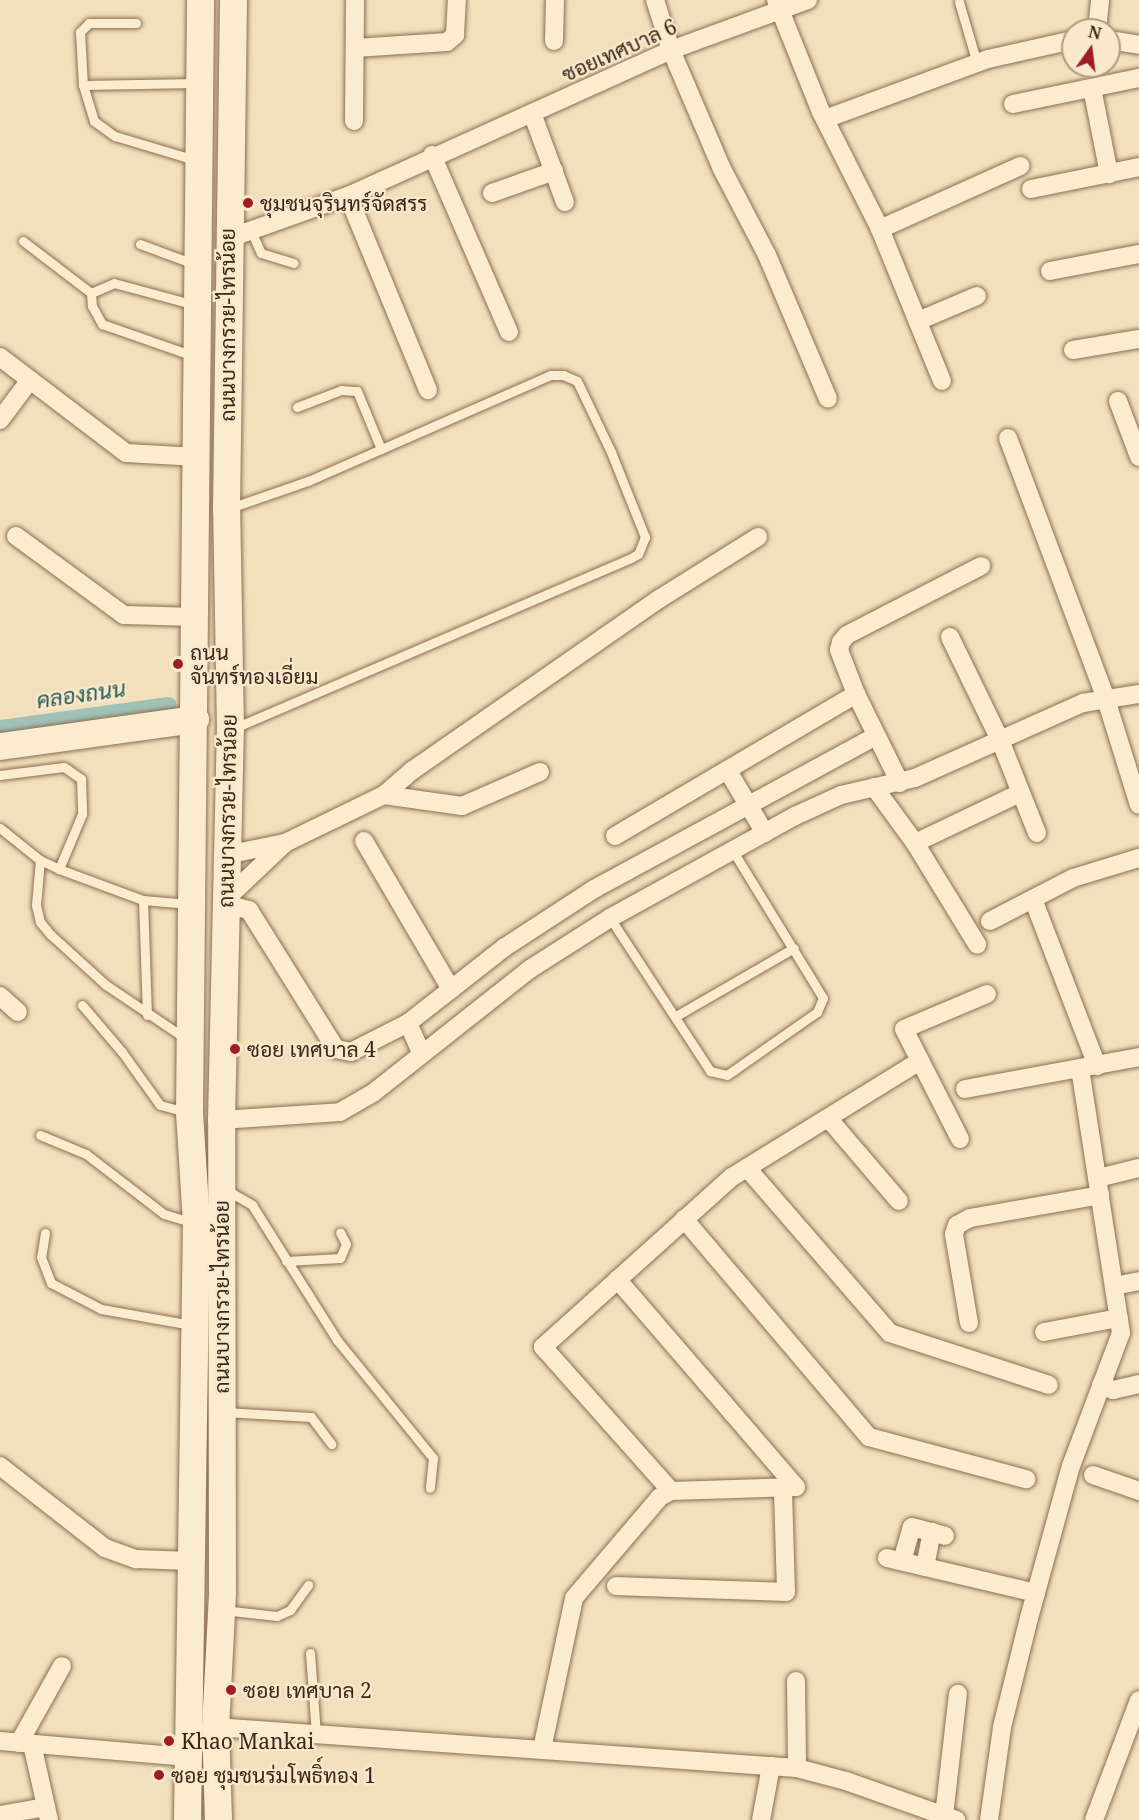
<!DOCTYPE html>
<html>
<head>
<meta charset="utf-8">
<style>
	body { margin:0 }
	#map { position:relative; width:1139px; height:1820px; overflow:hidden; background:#f2dfbb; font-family:"Noto Serif",Sarabun,serif }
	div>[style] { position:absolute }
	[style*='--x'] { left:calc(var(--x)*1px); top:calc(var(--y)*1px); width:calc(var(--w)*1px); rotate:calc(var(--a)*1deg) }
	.canal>* { height:16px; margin:-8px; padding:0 8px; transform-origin:8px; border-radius:8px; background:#a0c2b6 }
	.roads { filter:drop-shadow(0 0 2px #8a6e53) drop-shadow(0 0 2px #8a6e53) }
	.lane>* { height:9px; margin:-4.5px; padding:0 4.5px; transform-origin:4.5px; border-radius:4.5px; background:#fceccf }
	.street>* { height:18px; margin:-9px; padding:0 9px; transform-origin:9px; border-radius:9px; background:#fceccf }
	.secondary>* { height:27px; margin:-13.5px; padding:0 13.5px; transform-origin:13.5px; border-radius:13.5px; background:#fceccf }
	.dots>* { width:16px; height:16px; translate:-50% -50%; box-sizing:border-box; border:3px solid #f8e9cb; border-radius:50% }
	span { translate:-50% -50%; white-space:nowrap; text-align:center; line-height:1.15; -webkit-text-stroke:4.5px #f8e9cb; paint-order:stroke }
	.street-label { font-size:21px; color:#38271a }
	.poi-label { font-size:21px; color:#38271a }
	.left { translate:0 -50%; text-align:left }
	.water-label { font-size:22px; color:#275954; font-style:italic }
	.north { position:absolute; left:1061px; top:18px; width:60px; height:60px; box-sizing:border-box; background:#f8e9cb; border:2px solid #ab9b84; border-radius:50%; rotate:14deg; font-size:16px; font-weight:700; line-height:24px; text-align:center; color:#38271a }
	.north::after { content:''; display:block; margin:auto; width:21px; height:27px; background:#9f1e25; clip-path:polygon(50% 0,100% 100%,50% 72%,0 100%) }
</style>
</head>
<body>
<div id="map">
	<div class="canal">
		<div style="--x:0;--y:728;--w:170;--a:-7.8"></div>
	</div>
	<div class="roads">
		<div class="lane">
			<div style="--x:959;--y:2;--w:64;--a:73.6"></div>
			<div style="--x:136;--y:23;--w:47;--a:180"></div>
			<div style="--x:89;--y:23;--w:13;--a:135"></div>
			<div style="--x:80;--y:32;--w:53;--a:86.8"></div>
			<div style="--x:83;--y:85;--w:38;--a:73"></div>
			<div style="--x:94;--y:121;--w:26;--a:36"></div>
			<div style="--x:115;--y:136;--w:84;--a:16.7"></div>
			<div style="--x:83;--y:85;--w:114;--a:-1"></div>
			<div style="--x:252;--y:233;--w:22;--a:66"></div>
			<div style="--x:261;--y:253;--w:34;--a:17"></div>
			<div style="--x:23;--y:241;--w:86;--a:37.4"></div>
			<div style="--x:91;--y:293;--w:13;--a:86"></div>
			<div style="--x:92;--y:306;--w:21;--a:61"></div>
			<div style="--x:102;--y:324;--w:97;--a:19.2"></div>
			<div style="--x:140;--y:244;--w:58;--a:20.3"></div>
			<div style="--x:91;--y:293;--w:25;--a:-23"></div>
			<div style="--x:114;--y:283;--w:84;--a:15.2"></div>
			<div style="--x:297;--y:407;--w:47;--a:-21.1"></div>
			<div style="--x:341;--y:390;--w:16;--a:4"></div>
			<div style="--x:357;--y:391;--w:63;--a:67.5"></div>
			<div style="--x:230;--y:508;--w:83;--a:-19.1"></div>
			<div style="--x:308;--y:481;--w:265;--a:-23.6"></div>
			<div style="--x:551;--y:375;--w:12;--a:0"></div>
			<div style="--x:563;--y:375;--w:15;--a:23"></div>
			<div style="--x:577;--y:381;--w:79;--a:64.4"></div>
			<div style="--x:611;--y:452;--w:92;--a:68.2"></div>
			<div style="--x:645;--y:537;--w:18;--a:112"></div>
			<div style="--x:638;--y:554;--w:10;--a:151"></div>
			<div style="--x:629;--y:559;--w:432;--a:156.8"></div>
			<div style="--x:0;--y:775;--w:64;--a:-7.1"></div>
			<div style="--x:64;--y:767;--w:21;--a:35"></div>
			<div style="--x:81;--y:779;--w:35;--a:88"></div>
			<div style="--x:82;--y:814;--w:60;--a:112.7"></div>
			<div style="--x:0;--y:828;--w:51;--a:38.7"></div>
			<div style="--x:40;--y:860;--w:21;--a:25"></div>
			<div style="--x:59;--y:869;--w:90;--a:20.3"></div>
			<div style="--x:143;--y:900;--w:46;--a:5"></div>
			<div style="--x:40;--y:860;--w:45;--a:95.1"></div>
			<div style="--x:36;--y:905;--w:17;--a:77"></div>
			<div style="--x:40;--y:922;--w:17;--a:50"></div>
			<div style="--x:51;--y:935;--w:74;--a:42.3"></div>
			<div style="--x:106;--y:985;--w:95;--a:33.9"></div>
			<div style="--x:143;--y:900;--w:115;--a:88"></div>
			<div style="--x:610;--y:918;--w:183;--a:56.8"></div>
			<div style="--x:710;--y:1071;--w:17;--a:13"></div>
			<div style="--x:727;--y:1075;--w:110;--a:-35"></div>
			<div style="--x:817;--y:1012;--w:15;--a:-67"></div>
			<div style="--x:823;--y:998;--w:172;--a:-121.5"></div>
			<div style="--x:82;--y:1005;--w:62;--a:49.6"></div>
			<div style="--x:122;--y:1052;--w:65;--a:54.4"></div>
			<div style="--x:160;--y:1105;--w:27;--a:15"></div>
			<div style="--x:676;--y:1016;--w:136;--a:-30"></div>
			<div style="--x:40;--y:1135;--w:50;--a:22.4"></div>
			<div style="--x:86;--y:1154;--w:98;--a:37.6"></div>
			<div style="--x:164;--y:1214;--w:31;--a:17"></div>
			<div style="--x:223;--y:1188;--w:34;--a:30"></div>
			<div style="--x:252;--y:1205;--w:160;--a:57.8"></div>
			<div style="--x:337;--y:1340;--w:152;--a:50.9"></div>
			<div style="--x:433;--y:1458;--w:30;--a:96"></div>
			<div style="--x:45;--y:1233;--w:24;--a:99"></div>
			<div style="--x:41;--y:1257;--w:28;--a:69"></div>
			<div style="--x:51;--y:1283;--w:56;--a:27.5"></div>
			<div style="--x:101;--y:1309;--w:92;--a:10"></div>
			<div style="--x:286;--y:1261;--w:54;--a:-3.2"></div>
			<div style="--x:340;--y:1258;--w:15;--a:-67"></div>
			<div style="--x:346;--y:1244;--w:13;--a:-117"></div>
			<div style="--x:224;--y:1412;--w:87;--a:3.3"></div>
			<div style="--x:311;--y:1417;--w:34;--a:53"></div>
			<div style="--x:223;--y:1610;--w:54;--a:6.3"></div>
			<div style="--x:277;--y:1616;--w:14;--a:-25"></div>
			<div style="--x:290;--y:1610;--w:31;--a:-54"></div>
			<div style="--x:310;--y:1653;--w:81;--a:85.8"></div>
		</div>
		<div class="street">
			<div style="--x:655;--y:0;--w:52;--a:72.3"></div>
			<div style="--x:671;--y:50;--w:129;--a:66.8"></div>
			<div style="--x:722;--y:169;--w:97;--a:62.4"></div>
			<div style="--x:767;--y:255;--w:156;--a:67"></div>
			<div style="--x:776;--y:0;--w:121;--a:68.1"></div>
			<div style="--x:821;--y:112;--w:131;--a:63.2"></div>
			<div style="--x:880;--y:229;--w:164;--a:67.8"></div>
			<div style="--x:1097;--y:30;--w:30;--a:-84"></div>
			<div style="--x:1109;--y:40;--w:30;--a:9"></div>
			<div style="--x:554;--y:41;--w:41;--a:-88.6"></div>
			<div style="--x:355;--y:48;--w:92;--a:-3.7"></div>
			<div style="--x:447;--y:42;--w:11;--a:-41"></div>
			<div style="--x:455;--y:35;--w:35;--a:-87"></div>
			<div style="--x:1092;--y:88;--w:88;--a:78.8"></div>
			<div style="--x:1013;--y:104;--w:129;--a:-11.7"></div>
			<div style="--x:532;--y:113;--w:95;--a:69.7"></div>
			<div style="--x:825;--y:119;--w:174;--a:-20.2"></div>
			<div style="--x:988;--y:59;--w:87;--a:-12.6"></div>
			<div style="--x:354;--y:121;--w:121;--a:-89.5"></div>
			<div style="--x:432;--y:155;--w:193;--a:66.5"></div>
			<div style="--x:1031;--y:189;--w:110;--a:-11.5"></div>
			<div style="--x:492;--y:193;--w:66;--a:-19.5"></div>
			<div style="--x:348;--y:196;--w:210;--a:67.6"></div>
			<div style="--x:880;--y:229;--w:154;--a:-24.2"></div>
			<div style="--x:227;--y:239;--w:128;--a:-19.6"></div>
			<div style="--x:348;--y:196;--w:354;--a:-24.3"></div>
			<div style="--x:671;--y:50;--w:146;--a:-20.1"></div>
			<div style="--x:1050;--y:271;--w:91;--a:-10.8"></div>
			<div style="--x:918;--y:321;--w:64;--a:-23"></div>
			<div style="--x:1073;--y:350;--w:67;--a:-9.5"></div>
			<div style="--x:0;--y:357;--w:158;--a:37.3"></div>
			<div style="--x:126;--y:453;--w:72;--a:3.2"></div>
			<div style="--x:1118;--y:401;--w:60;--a:69.4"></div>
			<div style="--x:0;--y:420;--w:50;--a:-53.1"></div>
			<div style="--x:1008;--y:438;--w:276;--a:69.4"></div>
			<div style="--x:1105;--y:696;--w:114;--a:72.7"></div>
			<div style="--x:16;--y:536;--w:134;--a:36.2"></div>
			<div style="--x:124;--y:615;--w:73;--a:1.6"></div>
			<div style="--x:950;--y:637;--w:114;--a:64.1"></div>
			<div style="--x:1000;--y:740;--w:100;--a:68.3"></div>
			<div style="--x:728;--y:771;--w:72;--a:59.2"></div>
			<div style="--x:900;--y:783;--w:99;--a:-116.3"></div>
			<div style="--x:856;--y:694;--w:47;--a:-111.1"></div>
			<div style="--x:839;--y:650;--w:8;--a:-76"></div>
			<div style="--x:841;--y:642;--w:9;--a:-49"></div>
			<div style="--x:847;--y:635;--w:151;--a:-27.2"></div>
			<div style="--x:874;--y:787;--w:69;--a:53.8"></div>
			<div style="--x:915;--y:843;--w:119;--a:58.5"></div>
			<div style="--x:384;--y:795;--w:79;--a:8"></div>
			<div style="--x:462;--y:806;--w:85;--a:-23.6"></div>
			<div style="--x:615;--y:836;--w:280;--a:-30.5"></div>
			<div style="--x:364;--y:841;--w:172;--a:59.6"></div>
			<div style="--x:915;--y:843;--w:116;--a:-25.5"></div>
			<div style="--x:226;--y:855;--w:60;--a:-11.5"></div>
			<div style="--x:285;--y:843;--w:110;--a:-25.9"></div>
			<div style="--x:384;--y:795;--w:38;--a:-41"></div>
			<div style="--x:413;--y:770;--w:300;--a:-34.8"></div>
			<div style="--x:659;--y:599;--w:117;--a:-32.1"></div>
			<div style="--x:226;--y:899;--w:81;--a:-43.5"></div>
			<div style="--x:1033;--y:899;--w:179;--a:69"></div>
			<div style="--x:226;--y:904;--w:24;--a:15"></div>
			<div style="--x:249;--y:910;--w:164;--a:58"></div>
			<div style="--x:336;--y:1049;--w:15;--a:11"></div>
			<div style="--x:351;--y:1052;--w:64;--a:-27"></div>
			<div style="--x:408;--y:1023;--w:123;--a:-38.1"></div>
			<div style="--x:505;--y:947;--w:106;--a:-33.1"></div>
			<div style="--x:594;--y:889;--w:321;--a:-28.5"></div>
			<div style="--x:990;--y:921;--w:93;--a:-27.4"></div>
			<div style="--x:1073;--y:878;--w:69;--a:-16.9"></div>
			<div style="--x:0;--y:996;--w:24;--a:42"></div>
			<div style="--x:408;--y:1023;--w:34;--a:66"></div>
			<div style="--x:965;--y:1089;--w:177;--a:-10.4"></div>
			<div style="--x:828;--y:1118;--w:109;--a:49.5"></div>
			<div style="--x:221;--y:1120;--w:119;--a:-3.8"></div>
			<div style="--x:340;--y:1112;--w:38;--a:-30"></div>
			<div style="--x:373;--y:1093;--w:200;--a:-38.3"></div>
			<div style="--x:530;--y:969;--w:95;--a:-32.5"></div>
			<div style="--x:610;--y:918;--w:211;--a:-28.9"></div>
			<div style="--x:795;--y:816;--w:51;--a:-24.5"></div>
			<div style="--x:841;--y:795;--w:76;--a:-12.9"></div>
			<div style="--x:915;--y:778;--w:184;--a:-24.1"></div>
			<div style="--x:1083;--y:703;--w:57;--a:-9.1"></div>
			<div style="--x:960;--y:1139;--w:123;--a:-117"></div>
			<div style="--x:904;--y:1029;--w:90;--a:-22.9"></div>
			<div style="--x:747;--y:1168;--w:218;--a:49.1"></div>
			<div style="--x:890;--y:1333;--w:167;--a:18.1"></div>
			<div style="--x:1098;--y:1178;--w:42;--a:-13.7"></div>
			<div style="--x:684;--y:1219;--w:286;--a:49.7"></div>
			<div style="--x:869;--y:1437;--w:163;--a:15"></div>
			<div style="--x:1114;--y:1286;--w:25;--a:-11"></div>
			<div style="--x:969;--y:1323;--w:90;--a:-99.6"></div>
			<div style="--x:954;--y:1234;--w:9;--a:-72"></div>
			<div style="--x:957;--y:1225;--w:15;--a:-28"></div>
			<div style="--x:970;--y:1218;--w:132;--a:-10"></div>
			<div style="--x:1044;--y:1332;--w:76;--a:-10.6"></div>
			<div style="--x:1101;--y:1385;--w:13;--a:23"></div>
			<div style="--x:1113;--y:1390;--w:27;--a:-13"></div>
			<div style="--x:0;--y:1466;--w:133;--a:38"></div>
			<div style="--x:105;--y:1548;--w:33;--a:20"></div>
			<div style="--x:136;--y:1559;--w:55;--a:2.1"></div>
			<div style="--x:1093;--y:1475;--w:49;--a:19.2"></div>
			<div style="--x:671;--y:1491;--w:193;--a:-131.6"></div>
			<div style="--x:543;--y:1347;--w:254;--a:-42"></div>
			<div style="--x:732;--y:1177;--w:221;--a:-31.7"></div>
			<div style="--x:887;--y:1558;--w:153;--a:13.2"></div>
			<div style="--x:902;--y:1561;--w:35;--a:-74"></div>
			<div style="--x:912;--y:1527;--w:34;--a:15"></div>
			<div style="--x:925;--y:1567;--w:36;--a:-79"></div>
			<div style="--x:616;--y:1586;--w:170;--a:2"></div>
			<div style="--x:786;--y:1592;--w:104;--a:-91.7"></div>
			<div style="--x:796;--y:1681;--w:87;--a:89.3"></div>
			<div style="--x:215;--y:1727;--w:583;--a:4.03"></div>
			<div style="--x:797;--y:1768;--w:51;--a:14.9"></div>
			<div style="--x:846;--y:1781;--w:117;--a:19.5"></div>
			<div style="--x:0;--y:1741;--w:189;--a:4.9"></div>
			<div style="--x:19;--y:1743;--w:88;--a:-60.8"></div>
			<div style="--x:32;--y:1744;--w:78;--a:77.4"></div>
			<div style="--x:542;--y:1749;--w:154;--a:-78"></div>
			<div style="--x:574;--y:1598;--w:133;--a:-49.6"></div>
			<div style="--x:660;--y:1497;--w:13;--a:-29"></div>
			<div style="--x:671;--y:1491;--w:125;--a:-1.8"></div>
			<div style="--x:796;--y:1487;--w:274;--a:-130.7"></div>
			<div style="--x:0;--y:1815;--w:47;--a:-9.9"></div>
			<div style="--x:944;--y:1816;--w:123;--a:-83.5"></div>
			<div style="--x:761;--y:1820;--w:55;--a:-79.5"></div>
			<div style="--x:989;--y:1820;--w:94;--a:-82"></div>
			<div style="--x:1002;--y:1727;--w:112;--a:-76.1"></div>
			<div style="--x:1029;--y:1618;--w:158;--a:-74.6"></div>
			<div style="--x:1071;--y:1466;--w:142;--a:-69.4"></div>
			<div style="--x:1121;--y:1333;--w:267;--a:-98.8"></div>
			<div style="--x:1094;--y:1820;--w:128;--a:-69.4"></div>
		</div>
		<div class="secondary">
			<div style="--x:0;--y:746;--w:197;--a:-7.9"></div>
			<div style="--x:187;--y:1820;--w:597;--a:-89.14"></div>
			<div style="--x:196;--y:1223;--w:111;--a:-93.6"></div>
			<div style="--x:189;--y:1112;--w:1112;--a:-89.43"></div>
			<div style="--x:218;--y:1820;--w:93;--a:-91.8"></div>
			<div style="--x:215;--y:1727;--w:135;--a:-87"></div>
			<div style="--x:222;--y:1592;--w:472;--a:-90.1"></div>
			<div style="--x:221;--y:1120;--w:391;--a:-88.7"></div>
			<div style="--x:230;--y:729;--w:220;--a:-91"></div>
			<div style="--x:226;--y:509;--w:509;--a:-89.21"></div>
		</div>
	</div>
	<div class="dots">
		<div style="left:248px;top:203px;background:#9f1e25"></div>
		<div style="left:178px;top:664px;background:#9f1e25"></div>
		<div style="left:235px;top:1049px;background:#9f1e25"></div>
		<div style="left:231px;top:1690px;background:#9f1e25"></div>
		<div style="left:169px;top:1741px;background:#9f1e25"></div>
		<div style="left:159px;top:1775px;background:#9f1e25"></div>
	</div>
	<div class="street-label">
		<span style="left:619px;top:50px;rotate:-24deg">ซอยเทศบาล 6</span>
		<span style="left:227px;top:325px;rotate:-90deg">ถนนบางกรวย-ไทรน้อย</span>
		<span style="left:227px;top:811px;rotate:-89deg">ถนนบางกรวย-ไทรน้อย</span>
		<span style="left:221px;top:1297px;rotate:-90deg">ถนนบางกรวย-ไทรน้อย</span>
	</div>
	<div class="poi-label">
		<span class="left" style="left:260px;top:203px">ชุมชนจุรินทร์จัดสรร</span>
		<span class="left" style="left:190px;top:664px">ถนน<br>จันทร์ทองเอี่ยม</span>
		<span class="left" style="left:247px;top:1049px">ซอย เทศบาล 4</span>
		<span class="left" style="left:243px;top:1690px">ซอย เทศบาล 2</span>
		<span class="left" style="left:181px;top:1741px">Khao Mankai</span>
		<span class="left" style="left:171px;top:1775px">ซอย ชุมชนร่มโพธิ์ทอง 1</span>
	</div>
	<div class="water-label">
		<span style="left:81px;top:694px;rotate:-8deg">คลองถนน</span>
	</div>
	<div class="north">N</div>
</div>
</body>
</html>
